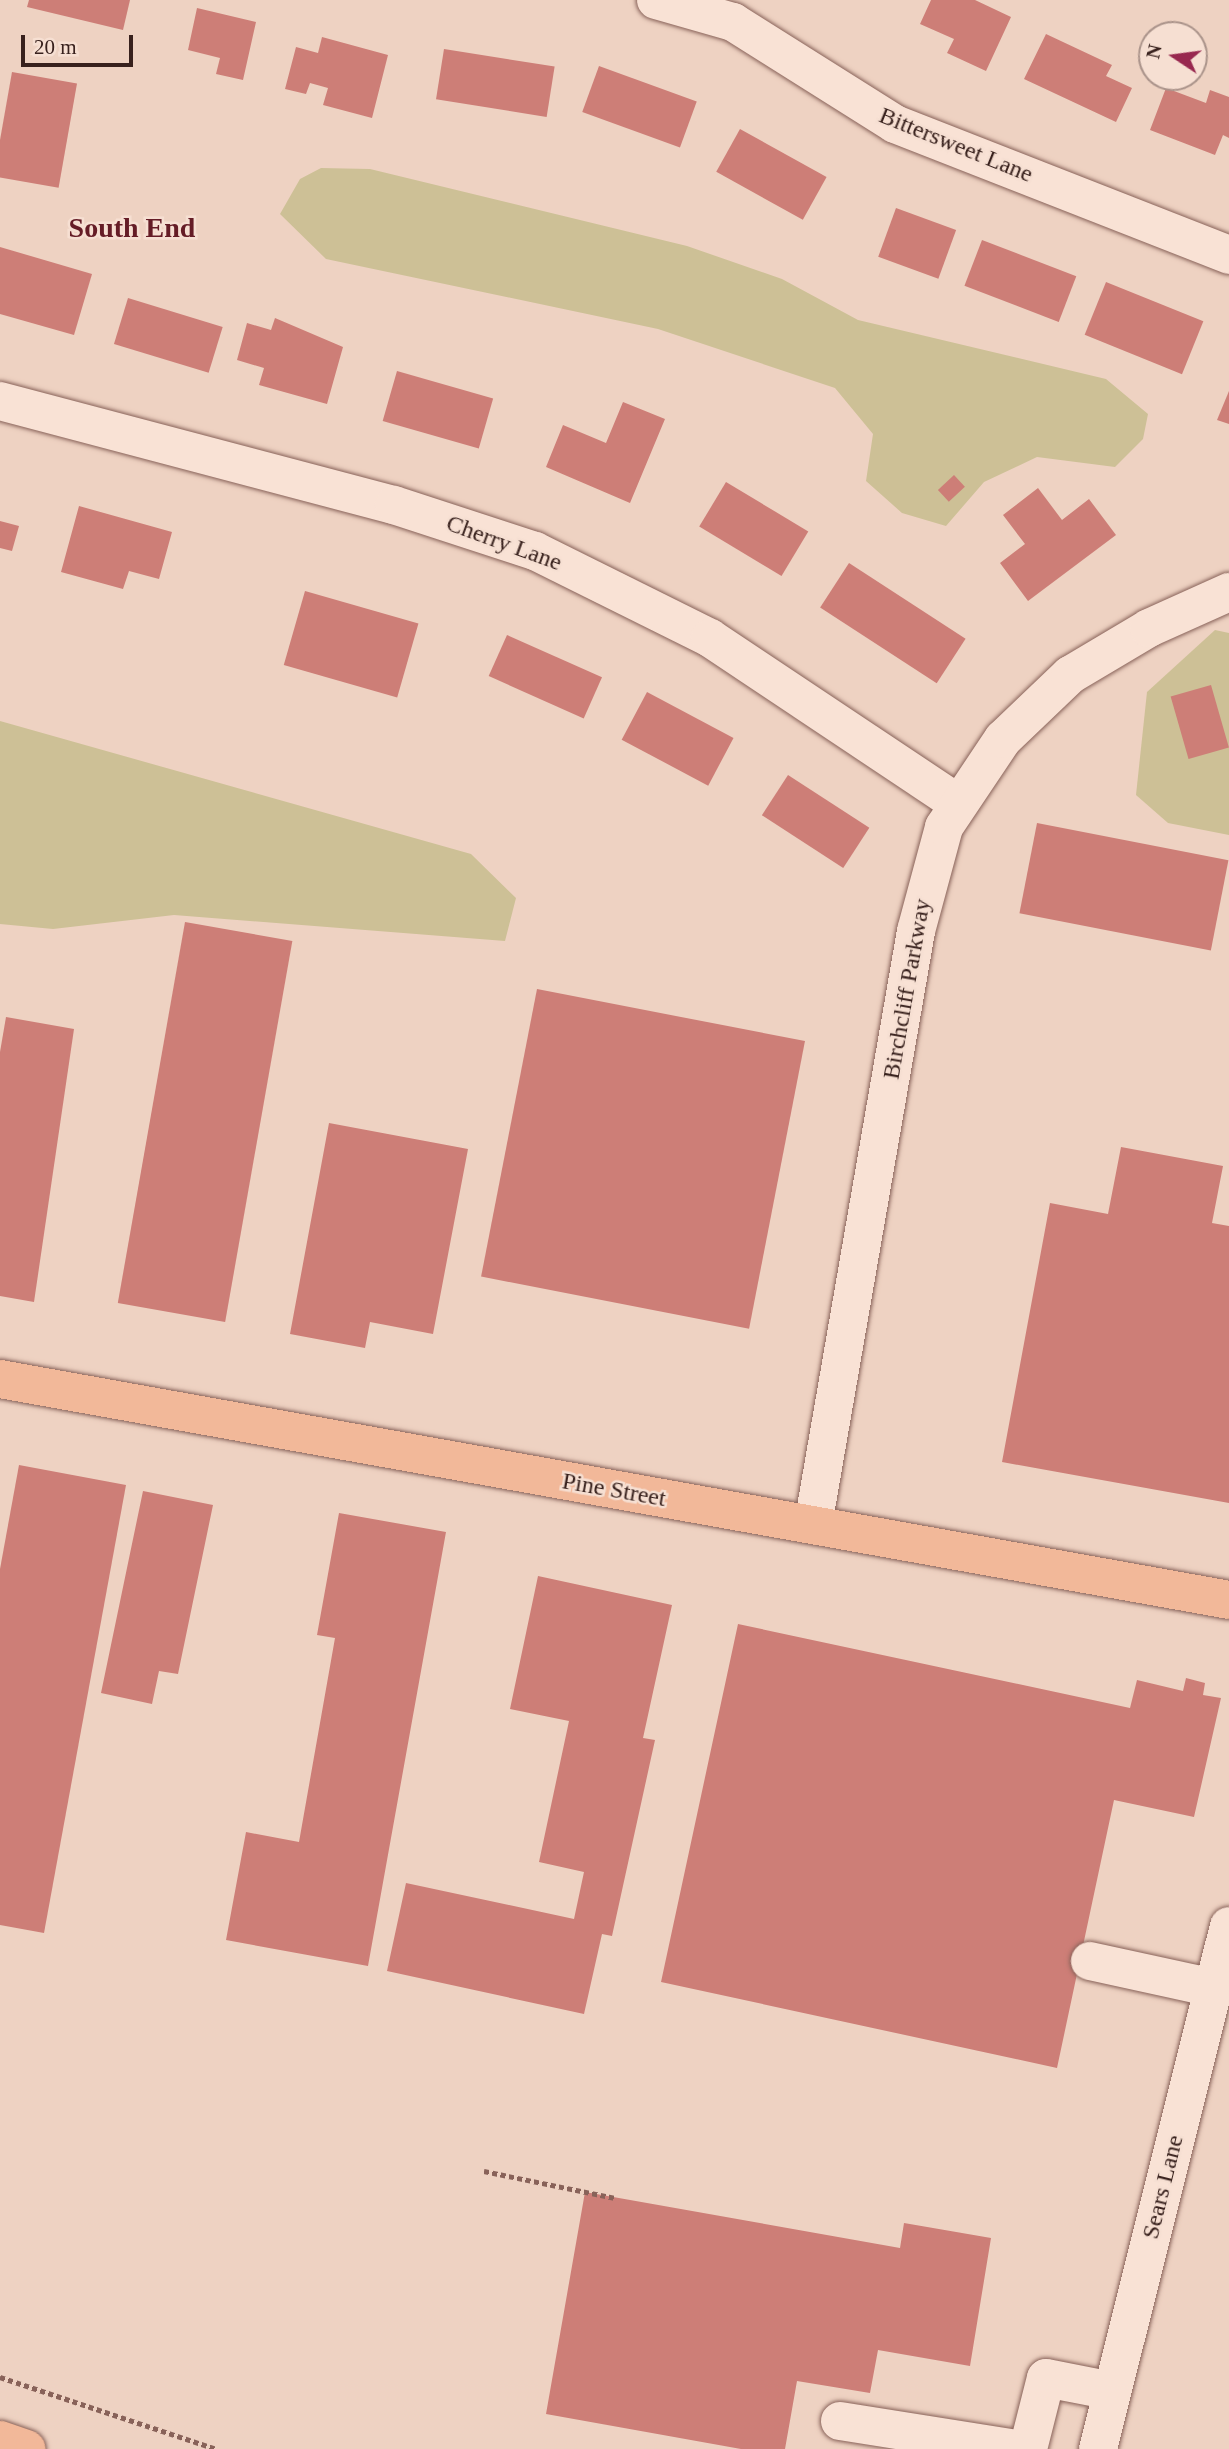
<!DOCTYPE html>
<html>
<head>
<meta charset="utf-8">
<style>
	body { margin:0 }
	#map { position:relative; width:1229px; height:2449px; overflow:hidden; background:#eed2c2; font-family:"Times New Roman",serif }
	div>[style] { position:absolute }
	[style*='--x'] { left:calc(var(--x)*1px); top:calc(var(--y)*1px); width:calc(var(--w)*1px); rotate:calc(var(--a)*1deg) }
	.green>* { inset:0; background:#cdc096 }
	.building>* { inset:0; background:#cd7e77; transform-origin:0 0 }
	.path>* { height:4.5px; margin-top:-2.25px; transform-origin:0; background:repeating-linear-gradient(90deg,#886259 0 5px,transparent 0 8.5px) }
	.roads { filter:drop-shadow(0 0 2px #886259) drop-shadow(0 0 2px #886259) }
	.minor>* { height:38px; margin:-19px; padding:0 19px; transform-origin:19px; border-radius:19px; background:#f9e2d5 }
	.major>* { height:38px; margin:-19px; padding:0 19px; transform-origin:19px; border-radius:19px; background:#f2b899 }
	span { translate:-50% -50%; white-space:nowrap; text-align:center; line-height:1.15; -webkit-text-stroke:5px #f6dfd2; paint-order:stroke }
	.street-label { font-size:24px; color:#38211d }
	.quarter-label { font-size:28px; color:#651c26; font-weight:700 }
	.north { position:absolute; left:1138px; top:21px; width:70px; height:70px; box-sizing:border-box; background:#f6dfd2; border:2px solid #aa938a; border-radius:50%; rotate:283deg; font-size:19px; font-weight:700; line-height:28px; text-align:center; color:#38211d }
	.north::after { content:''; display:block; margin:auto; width:24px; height:32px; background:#98284f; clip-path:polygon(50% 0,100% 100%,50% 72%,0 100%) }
	.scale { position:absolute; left:21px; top:35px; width:112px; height:32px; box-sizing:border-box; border:4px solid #38211d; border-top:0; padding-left:9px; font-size:21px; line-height:24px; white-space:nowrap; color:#38211d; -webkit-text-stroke:5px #f6dfd2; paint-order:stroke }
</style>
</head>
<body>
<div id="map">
	<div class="green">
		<div style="clip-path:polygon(321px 168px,370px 169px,687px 246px,782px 279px,858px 320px,1106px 379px,1148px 414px,1143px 439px,1115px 467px,1037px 457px,984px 482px,946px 526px,902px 513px,866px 481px,873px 434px,835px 388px,658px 329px,326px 259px,280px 214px,300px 179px)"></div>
		<div style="clip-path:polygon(1215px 630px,1229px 633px,1229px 835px,1168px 823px,1136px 795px,1147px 692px)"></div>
		<div style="clip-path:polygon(0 721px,471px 854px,516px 898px,505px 941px,174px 915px,53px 929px,0 924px)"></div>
	</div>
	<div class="building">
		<div style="clip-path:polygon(29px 0,130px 0,123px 30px,27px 7px)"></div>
		<div style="clip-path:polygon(931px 0,975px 0,1011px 17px,986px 71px,947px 53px,954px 39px,920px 24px)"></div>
		<div style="clip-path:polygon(197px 8px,256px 22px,243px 80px,216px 74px,220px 58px,188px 50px)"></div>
		<div style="clip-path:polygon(1046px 34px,1112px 65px,1106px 76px,1132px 88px,1116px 122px,1024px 79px)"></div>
		<div style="clip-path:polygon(322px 37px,388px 55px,372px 118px,323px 105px,328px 88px,310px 83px,306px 94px,285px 89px,296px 47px,318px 53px)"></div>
		<div style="left:444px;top:49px;width:112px;height:51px;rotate:9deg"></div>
		<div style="left:599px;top:66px;width:104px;height:49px;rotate:20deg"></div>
		<div style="left:12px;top:72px;width:66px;height:106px;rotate:10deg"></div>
		<div style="clip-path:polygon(1166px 88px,1206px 103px,1210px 90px,1229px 97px,1229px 138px,1223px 135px,1215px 155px,1150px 130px)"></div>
		<div style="left:740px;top:129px;width:99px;height:49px;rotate:29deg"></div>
		<div style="left:896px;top:208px;width:64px;height:52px;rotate:20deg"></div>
		<div style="left:982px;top:240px;width:101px;height:49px;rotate:21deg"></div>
		<div style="clip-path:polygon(0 247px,92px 274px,74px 335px,0 314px)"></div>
		<div style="left:1106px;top:282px;width:105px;height:57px;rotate:22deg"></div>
		<div style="left:128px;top:298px;width:99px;height:48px;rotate:17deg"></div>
		<div style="clip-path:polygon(275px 318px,343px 347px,327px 404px,259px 385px,264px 368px,237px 360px,247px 323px,271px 330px)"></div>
		<div style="left:397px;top:371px;width:100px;height:52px;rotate:16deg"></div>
		<div style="clip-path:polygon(1229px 391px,1229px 424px,1217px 420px)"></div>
		<div style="clip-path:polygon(623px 402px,665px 419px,630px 503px,546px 467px,563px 425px,606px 443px)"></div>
		<div style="left:954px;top:475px;width:16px;height:22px;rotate:47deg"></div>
		<div style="left:726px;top:482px;width:96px;height:52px;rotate:31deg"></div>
		<div style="clip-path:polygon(1038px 488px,1062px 520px,1089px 499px,1116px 535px,1028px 601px,1000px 563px,1025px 544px,1003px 515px)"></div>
		<div style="clip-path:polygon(79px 506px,172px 532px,159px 579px,129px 571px,123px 589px,61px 572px)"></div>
		<div style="clip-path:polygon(0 521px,19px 526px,12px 551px,0 548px)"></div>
		<div style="left:849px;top:563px;width:139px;height:53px;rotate:33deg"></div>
		<div style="left:305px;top:591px;width:118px;height:77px;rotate:16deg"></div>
		<div style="left:507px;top:635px;width:104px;height:45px;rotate:24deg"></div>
		<div style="left:1211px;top:685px;width:65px;height:42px;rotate:74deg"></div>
		<div style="left:647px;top:692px;width:98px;height:54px;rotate:28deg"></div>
		<div style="left:788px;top:775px;width:97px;height:48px;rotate:33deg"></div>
		<div style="left:1037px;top:823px;width:195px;height:92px;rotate:11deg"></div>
		<div style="left:185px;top:922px;width:109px;height:387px;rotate:10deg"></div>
		<div style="left:537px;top:989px;width:273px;height:293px;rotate:11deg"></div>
		<div style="clip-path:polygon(6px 1017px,74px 1029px,34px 1302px,0 1296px,0 1052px)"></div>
		<div style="clip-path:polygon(329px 1123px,468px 1149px,433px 1334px,370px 1322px,365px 1348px,290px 1334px)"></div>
		<div style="clip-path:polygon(1121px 1147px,1223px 1166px,1212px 1223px,1229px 1226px,1229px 1503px,1002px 1462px,1050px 1203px,1108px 1214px)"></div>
		<div style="clip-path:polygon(19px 1465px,126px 1485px,44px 1933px,0 1925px,0 1569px)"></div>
		<div style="clip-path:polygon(143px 1491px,213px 1505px,178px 1674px,159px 1671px,152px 1704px,101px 1693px)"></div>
		<div style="clip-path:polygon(339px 1513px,446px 1532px,368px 1966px,226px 1940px,246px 1832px,299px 1842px,335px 1638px,317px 1635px)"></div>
		<div style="clip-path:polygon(538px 1576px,672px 1605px,643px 1738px,655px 1740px,612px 1936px,602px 1934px,584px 2014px,387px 1971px,406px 1883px,574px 1919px,584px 1872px,539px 1862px,569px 1721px,510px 1709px)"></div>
		<div style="clip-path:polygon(738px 1624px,1130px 1708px,1137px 1680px,1183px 1691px,1186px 1678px,1205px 1683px,1203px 1695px,1221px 1698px,1194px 1817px,1114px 1800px,1057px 2068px,661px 1982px)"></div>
		<div style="clip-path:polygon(585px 2192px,900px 2248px,904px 2223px,991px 2238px,970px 2366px,878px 2350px,870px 2393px,797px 2381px,785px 2449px,741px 2449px,546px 2414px)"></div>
	</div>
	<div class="path">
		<div style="--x:484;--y:2171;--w:134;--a:11.6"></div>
		<div style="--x:0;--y:2377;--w:228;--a:18.4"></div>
	</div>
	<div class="roads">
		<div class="minor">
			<div style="--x:656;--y:0;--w:80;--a:15.9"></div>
			<div style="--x:733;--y:22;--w:191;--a:32.2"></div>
			<div style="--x:895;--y:124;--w:359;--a:21.4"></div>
			<div style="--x:0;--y:401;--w:407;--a:14.8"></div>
			<div style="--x:394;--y:505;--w:148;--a:18.1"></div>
			<div style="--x:535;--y:551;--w:195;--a:26.4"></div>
			<div style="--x:710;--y:638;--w:297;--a:33.7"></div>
			<div style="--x:813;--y:1525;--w:603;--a:-80.16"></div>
			<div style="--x:916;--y:931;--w:108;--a:-74.9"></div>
			<div style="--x:944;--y:827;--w:106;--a:-56.2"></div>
			<div style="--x:1003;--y:739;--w:93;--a:-43.7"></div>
			<div style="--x:1070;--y:675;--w:92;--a:-30.7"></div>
			<div style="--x:1149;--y:628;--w:88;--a:-24.2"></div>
			<div style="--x:1090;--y:1961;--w:127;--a:12.3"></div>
			<div style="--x:840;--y:2421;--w:179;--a:9"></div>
			<div style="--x:1028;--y:2449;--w:73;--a:-75.8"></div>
			<div style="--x:1046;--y:2378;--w:67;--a:11.1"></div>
			<div style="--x:1098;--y:2449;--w:539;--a:-75.94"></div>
		</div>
		<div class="major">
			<div style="--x:0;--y:1379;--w:1249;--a:10.19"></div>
			<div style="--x:0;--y:2440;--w:28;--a:19"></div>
		</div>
	</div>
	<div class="street-label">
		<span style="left:956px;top:145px;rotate:22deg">Bittersweet Lane</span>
		<span style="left:504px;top:543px;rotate:20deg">Cherry Lane</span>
		<span style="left:907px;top:989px;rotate:-80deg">Birchcliff Parkway</span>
		<span style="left:614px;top:1490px;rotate:10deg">Pine Street</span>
		<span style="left:1163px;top:2187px;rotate:-76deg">Sears Lane</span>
	</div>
	<div class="quarter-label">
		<span style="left:132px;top:228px">South End</span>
	</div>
	<div class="north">N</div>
	<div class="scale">20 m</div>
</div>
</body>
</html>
